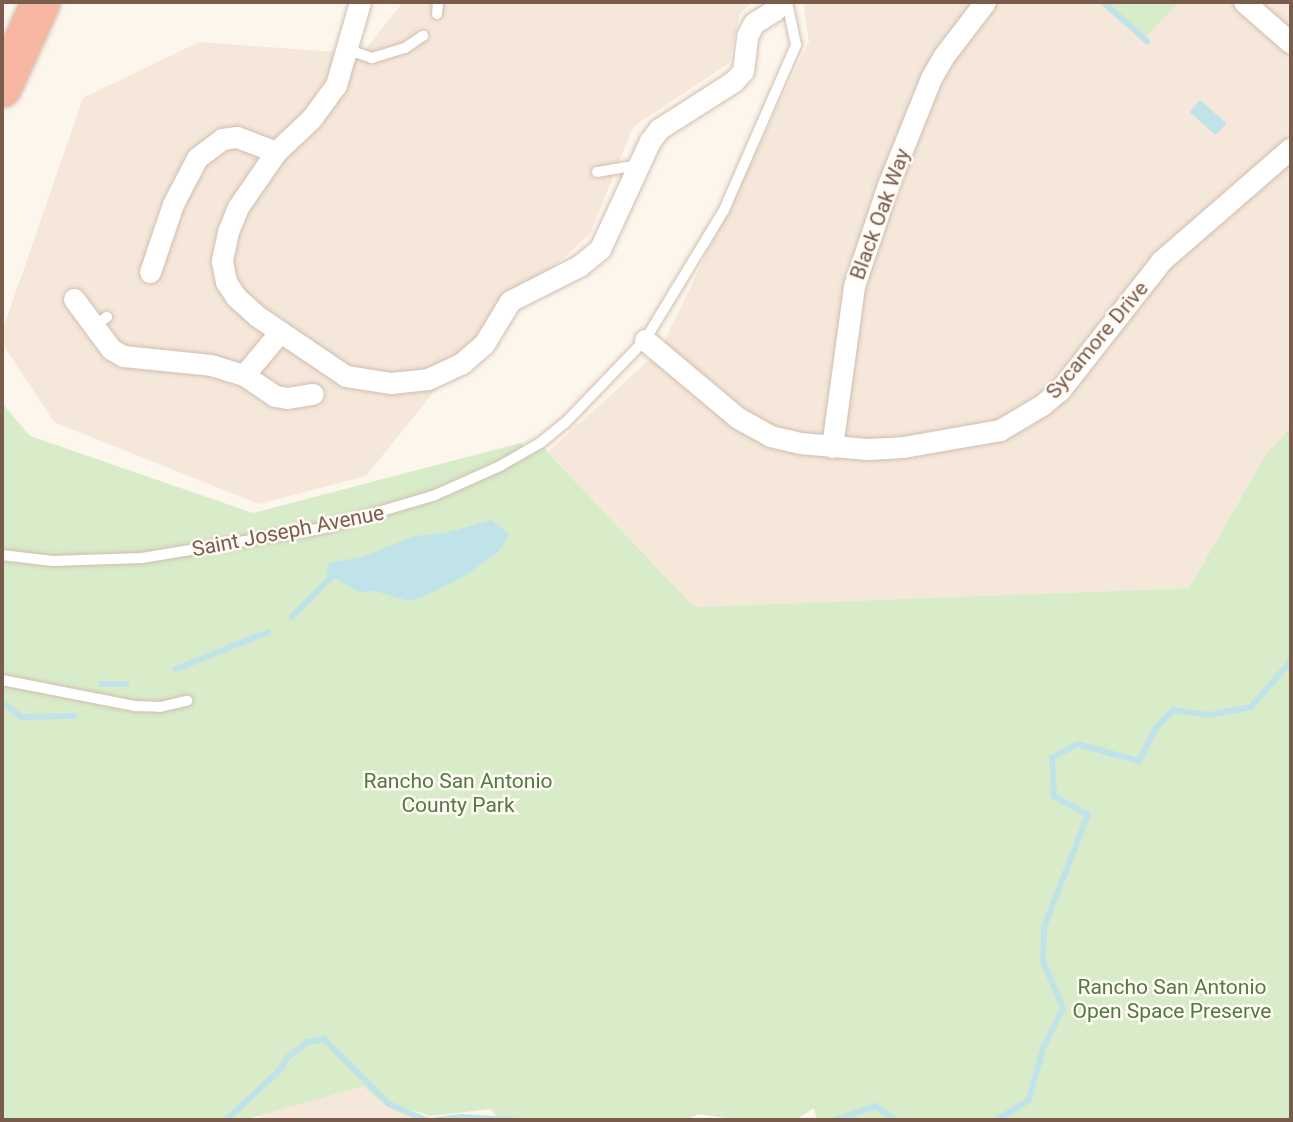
<!DOCTYPE html>
<html>
<head>
<meta charset="utf-8">
<style>
	body { margin:0 }
	#map { position:relative; width:1293px; height:1122px; overflow:hidden; background:#fdf6ec; font-family:Roboto,sans-serif }
	div>[style] { position:absolute }
	[style*='--x'] { left:calc(var(--x)*1px); top:calc(var(--y)*1px); width:calc(var(--w)*1px); rotate:calc(var(--a)*1deg) }
	.residential>* { inset:0; background:#f5e8da }
	.green>* { inset:0; background:#d8ecc9 }
	.water>* { inset:0; background:#bfe3e8; transform-origin:0 0 }
	.stream>* { height:6px; margin:-3px; padding:0 3px; transform-origin:3px; border-radius:3px; background:#bfe3e8 }
	.roads { filter:drop-shadow(0 0 2px #d1beb0) drop-shadow(0 0 2px #d1beb0) }
	.lane>* { height:10px; margin:-5px; padding:0 5px; transform-origin:5px; border-radius:5px; background:#fff }
	.street>* { height:21px; margin:-10.5px; padding:0 10.5px; transform-origin:10.5px; border-radius:10.5px; background:#fff }
	.highway>* { height:38px; margin:-19px; padding:0 19px; transform-origin:19px; border-radius:19px; background:#f7b7a3 }
	span { translate:-50% -50%; white-space:nowrap; text-align:center; line-height:1.15; -webkit-text-stroke:5px #fffaf3; paint-order:stroke }
	.street-label { font-size:21px; color:#7a5c4d }
	.park-label { font-size:21px; color:#537a41 }
	.frame { position:absolute; inset:0; border:4px solid #7a5c4d; pointer-events:none }
</style>
</head>
<body>
<div id="map">
	<div class="residential">
		<div style="clip-path:polygon(403px 2px,753px 2px,740px 13px,729px 63px,633px 127px,590px 234px,487px 326px,366px 476px,259px 504px,54px 422px,2px 343px,2px 332px,83px 98px,199px 42px,362px 54px)"></div>
		<div style="clip-path:polygon(803px 2px,1291px 2px,1291px 427px,1267px 453px,1189px 588px,694px 607px,548px 452px,660px 350px,809px 42px)"></div>
		<div style="clip-path:polygon(349px 1072px,380px 1102px,441px 1120px,254px 1120px)"></div>
	</div>
	<div class="green">
		<div style="clip-path:polygon(1104px 2px,1179px 2px,1143px 40px)"></div>
		<div style="clip-path:polygon(2px 403px,30px 436px,253px 513px,521px 443px,528px 452px,540px 444px,694px 607px,1189px 588px,1267px 453px,1291px 427px,1291px 1120px,817px 1120px,814px 1108px,795px 1120px,740px 1120px,698px 1114px,687px 1120px,500px 1120px,490px 1109px,432px 1116px,380px 1102px,363px 1086px,244px 1120px,2px 1120px)"></div>
	</div>
	<div class="water">
		<div style="left:1200px;top:100px;width:35px;height:16px;rotate:41deg"></div>
		<div style="clip-path:polygon(492px 520px,510px 535px,498px 552px,465px 576px,427px 595px,409px 601px,375px 591px,359px 592px,326px 573px,329px 563px,361px 557px,415px 536px,445px 533px)"></div>
	</div>
	<div class="stream">
		<div style="--x:1103;--y:2;--w:59;--a:41.6"></div>
		<div style="--x:292;--y:617;--w:56;--a:-45.7"></div>
		<div style="--x:176;--y:669;--w:99;--a:-21.9"></div>
		<div style="--x:101;--y:684;--w:25;--a:0"></div>
		<div style="--x:2;--y:702;--w:24;--a:38"></div>
		<div style="--x:21;--y:717;--w:53;--a:-1.1"></div>
		<div style="--x:226;--y:1120;--w:74;--a:-42.8"></div>
		<div style="--x:280;--y:1070;--w:14;--a:-60"></div>
		<div style="--x:287;--y:1058;--w:26;--a:-39"></div>
		<div style="--x:307;--y:1042;--w:17;--a:-10"></div>
		<div style="--x:324;--y:1039;--w:92;--a:45"></div>
		<div style="--x:389;--y:1104;--w:39;--a:24"></div>
		<div style="--x:436;--y:1120;--w:25;--a:-7"></div>
		<div style="--x:461;--y:1117;--w:55;--a:3.1"></div>
		<div style="--x:835;--y:1120;--w:43;--a:-18.9"></div>
		<div style="--x:876;--y:1106;--w:24;--a:35"></div>
		<div style="--x:997;--y:1120;--w:38;--a:-32"></div>
		<div style="--x:1029;--y:1100;--w:54;--a:-74.9"></div>
		<div style="--x:1043;--y:1048;--w:45;--a:-63.4"></div>
		<div style="--x:1063;--y:1008;--w:51;--a:-113.1"></div>
		<div style="--x:1043;--y:961;--w:34;--a:-88"></div>
		<div style="--x:1044;--y:927;--w:120;--a:-68.6"></div>
		<div style="--x:1088;--y:815;--w:39;--a:-151"></div>
		<div style="--x:1054;--y:796;--w:38;--a:-93"></div>
		<div style="--x:1052;--y:758;--w:29;--a:-29"></div>
		<div style="--x:1077;--y:744;--w:64;--a:15.3"></div>
		<div style="--x:1139;--y:761;--w:36;--a:-63"></div>
		<div style="--x:1155;--y:729;--w:26;--a:-47"></div>
		<div style="--x:1173;--y:710;--w:37;--a:8"></div>
		<div style="--x:1210;--y:715;--w:42;--a:-11"></div>
		<div style="--x:1251;--y:707;--w:61;--a:-49"></div>
	</div>
	<div class="roads">
		<div class="lane">
			<div style="--x:437;--y:14;--w:12;--a:-85"></div>
			<div style="--x:346;--y:49;--w:28;--a:19"></div>
			<div style="--x:372;--y:58;--w:34;--a:-17"></div>
			<div style="--x:405;--y:48;--w:22;--a:-34"></div>
			<div style="--x:597;--y:172;--w:42;--a:-9.7"></div>
			<div style="--x:94;--y:326;--w:16;--a:-35"></div>
			<div style="--x:2;--y:555;--w:51;--a:6.7"></div>
			<div style="--x:53;--y:561;--w:89;--a:-1.9"></div>
			<div style="--x:142;--y:558;--w:184;--a:-9.4"></div>
			<div style="--x:324;--y:528;--w:114;--a:-16.4"></div>
			<div style="--x:433;--y:496;--w:73;--a:-24.1"></div>
			<div style="--x:500;--y:466;--w:46;--a:-29.9"></div>
			<div style="--x:540;--y:443;--w:32;--a:-39"></div>
			<div style="--x:565;--y:423;--w:115;--a:-46.1"></div>
			<div style="--x:645;--y:340;--w:152;--a:-58.7"></div>
			<div style="--x:724;--y:210;--w:180;--a:-66.4"></div>
			<div style="--x:796;--y:45;--w:44;--a:-101.8"></div>
			<div style="--x:2;--y:680;--w:136;--a:11.1"></div>
			<div style="--x:135;--y:706;--w:25;--a:2"></div>
			<div style="--x:160;--y:707;--w:28;--a:-13"></div>
		</div>
		<div class="street">
			<div style="--x:360;--y:2;--w:86;--a:106.1"></div>
			<div style="--x:336;--y:85;--w:42;--a:126.3"></div>
			<div style="--x:311;--y:119;--w:48;--a:136.7"></div>
			<div style="--x:276;--y:152;--w:67;--a:124.6"></div>
			<div style="--x:238;--y:207;--w:27;--a:112"></div>
			<div style="--x:228;--y:232;--w:30;--a:102"></div>
			<div style="--x:222;--y:261;--w:21;--a:79"></div>
			<div style="--x:226;--y:282;--w:18;--a:56"></div>
			<div style="--x:236;--y:297;--w:28;--a:42"></div>
			<div style="--x:257;--y:316;--w:107;--a:34"></div>
			<div style="--x:346;--y:376;--w:46;--a:8.8"></div>
			<div style="--x:391;--y:383;--w:37;--a:-6"></div>
			<div style="--x:428;--y:379;--w:38;--a:-25"></div>
			<div style="--x:462;--y:363;--w:29;--a:-41"></div>
			<div style="--x:484;--y:344;--w:50;--a:-58.8"></div>
			<div style="--x:510;--y:301;--w:77;--a:-26.9"></div>
			<div style="--x:579;--y:266;--w:27;--a:-39"></div>
			<div style="--x:600;--y:249;--w:119;--a:-65.2"></div>
			<div style="--x:650;--y:141;--w:15;--a:-53"></div>
			<div style="--x:659;--y:129;--w:89;--a:-32.6"></div>
			<div style="--x:734;--y:81;--w:13;--a:-48"></div>
			<div style="--x:743;--y:71;--w:35;--a:-83"></div>
			<div style="--x:747;--y:36;--w:15;--a:-62"></div>
			<div style="--x:754;--y:23;--w:25;--a:-32"></div>
			<div style="--x:775;--y:10;--w:9;--a:-58"></div>
			<div style="--x:1244;--y:2;--w:62;--a:41.1"></div>
			<div style="--x:150;--y:272;--w:72;--a:-71.3"></div>
			<div style="--x:173;--y:204;--w:52;--a:-62.4"></div>
			<div style="--x:197;--y:158;--w:31;--a:-37"></div>
			<div style="--x:222;--y:139;--w:15;--a:-8"></div>
			<div style="--x:237;--y:137;--w:42;--a:21"></div>
			<div style="--x:74;--y:299;--w:62;--a:53.5"></div>
			<div style="--x:111;--y:349;--w:14;--a:30"></div>
			<div style="--x:123;--y:356;--w:88;--a:5.8"></div>
			<div style="--x:211;--y:365;--w:34;--a:17"></div>
			<div style="--x:244;--y:375;--w:37;--a:34"></div>
			<div style="--x:275;--y:396;--w:12;--a:9"></div>
			<div style="--x:287;--y:398;--w:26;--a:-9"></div>
			<div style="--x:645;--y:340;--w:121;--a:40"></div>
			<div style="--x:738;--y:418;--w:37;--a:29"></div>
			<div style="--x:770;--y:436;--w:31;--a:13"></div>
			<div style="--x:800;--y:443;--w:67;--a:5.1"></div>
			<div style="--x:867;--y:449;--w:36;--a:-3"></div>
			<div style="--x:903;--y:447;--w:98;--a:-9.9"></div>
			<div style="--x:1000;--y:430;--w:49;--a:-30.8"></div>
			<div style="--x:1042;--y:405;--w:23;--a:-40"></div>
			<div style="--x:1060;--y:390;--w:164;--a:-51.9"></div>
			<div style="--x:1161;--y:261;--w:172;--a:-41"></div>
			<div style="--x:244;--y:375;--w:55;--a:-50.2"></div>
			<div style="--x:832;--y:447;--w:162;--a:-82.2"></div>
			<div style="--x:854;--y:286;--w:107;--a:-71.4"></div>
			<div style="--x:888;--y:185;--w:115;--a:-68.1"></div>
			<div style="--x:931;--y:78;--w:24;--a:-60"></div>
			<div style="--x:943;--y:57;--w:69;--a:-52.6"></div>
		</div>
		<div class="highway">
			<div style="--x:2;--y:88;--w:94;--a:-65.6"></div>
		</div>
	</div>
	<div class="street-label">
		<span style="left:880px;top:214px;rotate:-70deg">Black Oak Way</span>
		<span style="left:1097px;top:340px;rotate:-50deg">Sycamore Drive</span>
		<span style="left:288px;top:531px;rotate:-11deg">Saint Joseph Avenue</span>
	</div>
	<div class="park-label">
		<span style="left:458px;top:793px">Rancho San Antonio<br>County Park</span>
		<span style="left:1172px;top:999px">Rancho San Antonio<br>Open Space Preserve</span>
	</div>
	<div class="frame"></div>
</div>
</body>
</html>
